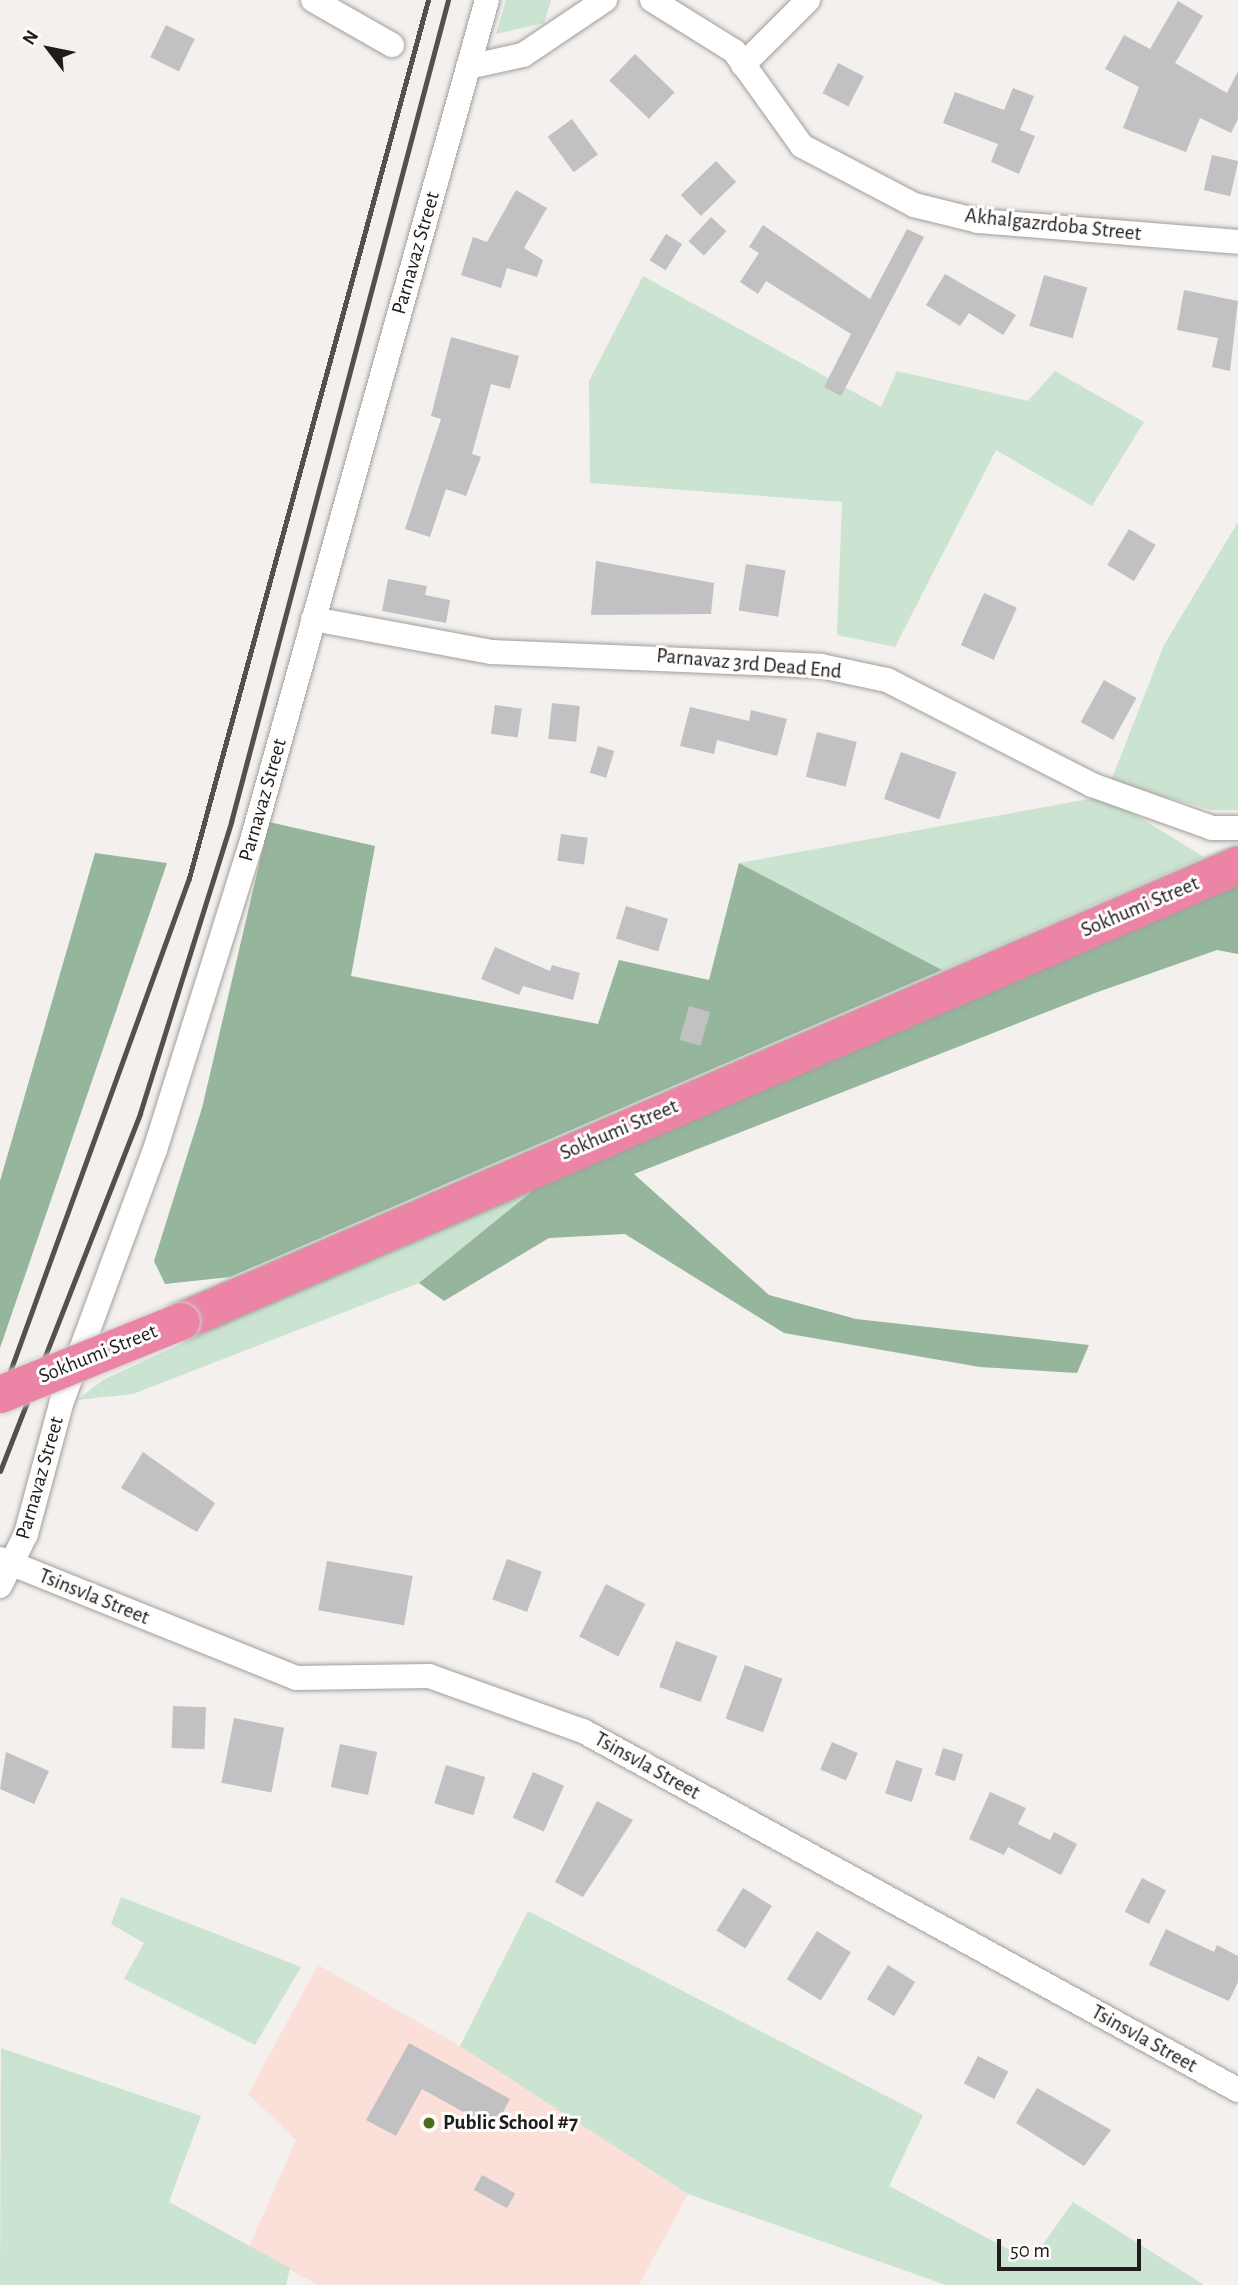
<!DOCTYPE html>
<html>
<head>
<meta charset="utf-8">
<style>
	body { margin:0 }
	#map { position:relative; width:1238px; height:2285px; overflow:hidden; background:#f3f0ed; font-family:"Alegreya Sans",sans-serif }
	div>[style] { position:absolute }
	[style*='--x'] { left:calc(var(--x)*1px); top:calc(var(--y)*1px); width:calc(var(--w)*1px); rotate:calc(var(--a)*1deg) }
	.education>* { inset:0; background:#fae0d9 }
	.green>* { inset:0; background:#cbe3d1 }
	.forest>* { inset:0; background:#95b59d }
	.building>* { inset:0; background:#c1c0c3; transform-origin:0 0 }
	.roads { filter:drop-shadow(0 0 2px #a19e9b) drop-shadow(0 0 2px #a19e9b) }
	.minor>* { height:24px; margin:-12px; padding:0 12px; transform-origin:12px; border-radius:12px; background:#fff }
	.highway>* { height:37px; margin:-18.5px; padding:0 18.5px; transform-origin:18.5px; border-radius:18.5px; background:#ec84a5 }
	.rail>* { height:5px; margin:-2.5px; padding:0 2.5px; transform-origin:2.5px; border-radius:2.5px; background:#52514f }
	.bridges { filter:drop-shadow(0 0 2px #cecdcd) drop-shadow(0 0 2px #cecdcd) }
	.highway-bridge>* { height:37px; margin:-18.5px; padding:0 18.5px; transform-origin:18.5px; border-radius:18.5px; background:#ec84a5 }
	.dots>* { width:19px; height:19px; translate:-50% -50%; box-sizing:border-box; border:4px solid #fffdfc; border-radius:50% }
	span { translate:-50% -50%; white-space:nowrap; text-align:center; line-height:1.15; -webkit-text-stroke:6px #fffdfc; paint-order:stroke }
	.street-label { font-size:21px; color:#1e1d1c }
	.poi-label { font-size:21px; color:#1e1d1c; font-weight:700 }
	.left { translate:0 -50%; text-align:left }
	.north { position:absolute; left:14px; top:14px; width:70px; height:70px; -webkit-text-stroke:5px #fffdfc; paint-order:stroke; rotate:302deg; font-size:19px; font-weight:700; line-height:28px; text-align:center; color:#1e1d1c }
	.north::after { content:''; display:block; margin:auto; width:24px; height:32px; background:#1e1d1c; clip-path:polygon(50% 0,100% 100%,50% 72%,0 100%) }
	.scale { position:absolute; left:997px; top:2239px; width:144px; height:32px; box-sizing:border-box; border:4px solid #1e1d1c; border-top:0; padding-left:9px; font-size:21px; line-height:24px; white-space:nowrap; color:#1e1d1c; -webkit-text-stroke:5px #fffdfc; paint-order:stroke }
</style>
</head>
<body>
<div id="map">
	<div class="education">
		<div style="clip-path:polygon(318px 1965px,460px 2046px,688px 2194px,639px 2285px,318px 2285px,249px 2247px,296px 2140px,248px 2094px)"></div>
	</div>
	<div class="green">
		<div style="clip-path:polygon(506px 0,551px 0,544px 23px,496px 34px)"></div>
		<div style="clip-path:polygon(643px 276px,881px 407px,897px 371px,1028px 401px,1055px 371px,1144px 422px,1092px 506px,996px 450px,895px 647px,837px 635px,842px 502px,590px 483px,589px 381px)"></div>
		<div style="clip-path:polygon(1238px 522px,1238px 810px,1212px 810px,1111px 781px,1164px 645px)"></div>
		<div style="clip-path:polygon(1105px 796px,1204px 857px,942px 970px,739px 863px)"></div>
		<div style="clip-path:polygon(562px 1167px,419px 1283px,133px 1394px,77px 1400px,103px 1380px)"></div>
		<div style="clip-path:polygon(121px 1897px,301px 1967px,255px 2045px,124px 1979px,144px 1943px,111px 1924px)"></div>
		<div style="clip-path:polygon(528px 1911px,923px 2115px,889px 2186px,1031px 2261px,1073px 2202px,1204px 2285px,946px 2285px,688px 2194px,460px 2046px)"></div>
		<div style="clip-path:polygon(1px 2048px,201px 2116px,169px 2202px,290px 2268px,286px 2285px,0 2285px)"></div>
	</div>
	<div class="forest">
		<div style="clip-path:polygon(269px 822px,375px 846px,351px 976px,598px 1024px,619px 960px,709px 980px,739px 863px,942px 970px,230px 1277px,165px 1284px,154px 1261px,202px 1108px)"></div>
		<div style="clip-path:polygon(95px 853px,167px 863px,0 1348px,0 1181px)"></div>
		<div style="clip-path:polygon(1238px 881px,1238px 954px,1217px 950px,1095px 993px,634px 1174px,769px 1295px,856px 1319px,1089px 1345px,1077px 1373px,980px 1367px,784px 1333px,625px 1234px,549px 1238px,444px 1301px,419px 1283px,562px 1167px)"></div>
	</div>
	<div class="building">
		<div style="clip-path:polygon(1178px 1px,1203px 16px,1175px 63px,1227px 93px,1238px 71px,1238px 119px,1231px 133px,1200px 118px,1186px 152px,1123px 128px,1139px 87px,1105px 69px,1124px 35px,1150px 49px)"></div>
		<div style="left:166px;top:25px;width:32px;height:36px;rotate:26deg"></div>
		<div style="left:635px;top:54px;width:55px;height:37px;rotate:44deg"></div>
		<div style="left:838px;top:63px;width:29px;height:34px;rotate:27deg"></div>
		<div style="clip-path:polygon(1013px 88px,1034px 96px,1020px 130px,1035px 136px,1019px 174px,991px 162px,998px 144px,943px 123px,955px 92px,1004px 110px)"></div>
		<div style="left:572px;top:119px;width:44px;height:30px;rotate:54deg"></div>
		<div style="left:1212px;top:155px;width:27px;height:36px;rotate:13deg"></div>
		<div style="left:716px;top:161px;width:29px;height:49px;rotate:46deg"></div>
		<div style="clip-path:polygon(516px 190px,547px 208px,524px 248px,543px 260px,537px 277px,507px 268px,501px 288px,461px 275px,473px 237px,487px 242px)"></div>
		<div style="left:711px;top:217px;width:21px;height:33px;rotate:43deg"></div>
		<div style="clip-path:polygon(763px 225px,870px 299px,907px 229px,924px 237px,841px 396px,824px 387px,851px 334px,766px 281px,758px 294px,740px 282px,759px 253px,749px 247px)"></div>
		<div style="left:666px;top:234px;width:19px;height:31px;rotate:32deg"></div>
		<div style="clip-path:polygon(945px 274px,1016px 315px,1003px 335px,969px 313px,960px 326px,926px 305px)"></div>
		<div style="left:1044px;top:275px;width:45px;height:53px;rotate:16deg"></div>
		<div style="clip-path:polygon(1184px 290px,1238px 301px,1230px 371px,1212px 367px,1218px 338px,1177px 330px)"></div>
		<div style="clip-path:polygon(451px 337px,519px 356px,510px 389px,491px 384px,472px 454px,481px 457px,466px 496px,446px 489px,430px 537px,405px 529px,441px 419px,431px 416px)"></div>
		<div style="left:1129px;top:529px;width:31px;height:42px;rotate:31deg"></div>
		<div style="clip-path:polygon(596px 561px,714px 583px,711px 614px,591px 615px)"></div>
		<div style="left:746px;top:564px;width:40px;height:47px;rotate:9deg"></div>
		<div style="clip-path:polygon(388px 579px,427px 586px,425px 595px,450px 600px,446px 623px,382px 611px)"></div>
		<div style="left:984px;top:593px;width:36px;height:57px;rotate:24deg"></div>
		<div style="left:1104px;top:680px;width:37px;height:48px;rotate:29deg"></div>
		<div style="left:552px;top:703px;width:28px;height:36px;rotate:6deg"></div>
		<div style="left:495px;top:705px;width:27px;height:29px;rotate:8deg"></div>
		<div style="clip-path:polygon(690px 707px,749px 721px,751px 710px,787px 719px,777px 756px,717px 740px,714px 754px,680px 746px)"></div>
		<div style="left:817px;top:732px;width:41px;height:46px;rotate:14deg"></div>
		<div style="left:598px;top:746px;width:17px;height:28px;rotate:17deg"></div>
		<div style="left:901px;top:752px;width:59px;height:50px;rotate:20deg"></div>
		<div style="left:561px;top:834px;width:27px;height:27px;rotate:8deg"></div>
		<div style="left:626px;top:906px;width:44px;height:34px;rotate:17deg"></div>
		<div style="clip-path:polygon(495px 947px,550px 971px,552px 965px,580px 973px,573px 1000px,523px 986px,519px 995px,481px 979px)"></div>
		<div style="left:689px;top:1006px;width:22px;height:35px;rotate:16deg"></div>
		<div style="clip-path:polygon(143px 1452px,215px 1503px,197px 1532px,121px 1488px)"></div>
		<div style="left:507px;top:1559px;width:37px;height:43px;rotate:20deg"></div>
		<div style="left:327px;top:1561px;width:87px;height:50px;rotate:10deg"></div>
		<div style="left:606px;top:1584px;width:44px;height:59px;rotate:27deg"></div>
		<div style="left:676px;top:1641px;width:44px;height:49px;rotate:20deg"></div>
		<div style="left:745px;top:1665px;width:40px;height:57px;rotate:20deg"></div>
		<div style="left:173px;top:1706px;width:33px;height:42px;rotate:2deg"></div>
		<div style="left:234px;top:1718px;width:51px;height:66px;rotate:11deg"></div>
		<div style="left:832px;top:1742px;width:28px;height:30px;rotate:23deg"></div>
		<div style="left:340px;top:1744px;width:38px;height:44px;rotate:12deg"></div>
		<div style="left:943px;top:1748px;width:21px;height:28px;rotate:17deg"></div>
		<div style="clip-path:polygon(6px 1752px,49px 1771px,34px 1804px,0 1789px)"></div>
		<div style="left:896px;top:1760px;width:28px;height:35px;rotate:18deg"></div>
		<div style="left:446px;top:1765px;width:41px;height:40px;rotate:17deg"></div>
		<div style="left:533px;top:1772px;width:34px;height:50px;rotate:24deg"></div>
		<div style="clip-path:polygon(990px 1792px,1026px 1808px,1018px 1824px,1050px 1840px,1054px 1832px,1077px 1844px,1061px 1875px,1008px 1847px,1004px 1855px,969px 1839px)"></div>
		<div style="clip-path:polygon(597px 1801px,633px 1820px,583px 1897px,555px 1882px)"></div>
		<div style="left:1142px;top:1878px;width:27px;height:38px;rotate:27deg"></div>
		<div style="left:743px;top:1888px;width:34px;height:50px;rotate:32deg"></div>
		<div style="clip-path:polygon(1166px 1929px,1214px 1952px,1217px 1945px,1238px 1956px,1238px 1982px,1229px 2001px,1149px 1965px)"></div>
		<div style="left:817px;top:1931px;width:40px;height:57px;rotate:32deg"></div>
		<div style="left:888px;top:1965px;width:32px;height:40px;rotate:32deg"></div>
		<div style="clip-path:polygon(409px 2043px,510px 2099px,494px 2129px,422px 2089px,396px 2136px,366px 2120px)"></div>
		<div style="left:978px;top:2056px;width:34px;height:31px;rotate:27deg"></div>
		<div style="clip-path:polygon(1037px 2088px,1111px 2130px,1084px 2166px,1016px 2123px)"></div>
		<div style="left:482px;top:2175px;width:38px;height:17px;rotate:29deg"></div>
	</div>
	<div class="roads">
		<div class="minor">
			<div style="--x:313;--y:0;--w:91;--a:29.7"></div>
			<div style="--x:652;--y:0;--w:97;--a:31.9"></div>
			<div style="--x:734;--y:51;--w:117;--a:54.4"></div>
			<div style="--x:802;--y:146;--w:127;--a:27.8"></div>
			<div style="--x:914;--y:205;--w:66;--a:14"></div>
			<div style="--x:978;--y:221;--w:261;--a:4.6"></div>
			<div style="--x:743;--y:65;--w:92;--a:-45"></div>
			<div style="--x:468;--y:67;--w:56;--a:-12.3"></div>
			<div style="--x:523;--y:55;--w:99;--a:-33.9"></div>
			<div style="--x:313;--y:619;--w:181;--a:10.5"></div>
			<div style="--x:491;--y:652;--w:330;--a:2.4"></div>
			<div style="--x:821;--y:666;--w:67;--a:12"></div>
			<div style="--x:887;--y:680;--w:230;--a:27.1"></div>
			<div style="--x:1092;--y:785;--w:127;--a:19.7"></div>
			<div style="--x:1212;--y:828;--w:26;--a:0"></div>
			<div style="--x:0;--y:1559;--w:319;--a:21.9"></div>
			<div style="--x:296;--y:1678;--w:133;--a:-0.9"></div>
			<div style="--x:429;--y:1676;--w:164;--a:19.7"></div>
			<div style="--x:583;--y:1731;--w:747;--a:28.73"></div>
			<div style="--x:0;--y:1586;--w:58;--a:-63.4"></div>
			<div style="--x:26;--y:1534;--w:138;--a:-74.9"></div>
			<div style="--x:62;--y:1401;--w:268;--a:-69.7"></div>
			<div style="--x:155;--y:1150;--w:321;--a:-72.6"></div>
			<div style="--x:251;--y:844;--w:876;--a:-74.38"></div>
		</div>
		<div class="highway">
			<div style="--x:181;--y:1321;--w:1151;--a:-23.34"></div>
		</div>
	</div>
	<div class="rail">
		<div style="--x:0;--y:1399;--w:554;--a:-70.06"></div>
		<div style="--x:189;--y:878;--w:910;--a:-74.77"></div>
		<div style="--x:0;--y:1471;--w:384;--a:-68.6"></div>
		<div style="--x:140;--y:1113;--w:305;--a:-72.6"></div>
		<div style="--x:231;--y:822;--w:850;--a:-75.21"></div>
	</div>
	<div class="bridges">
		<div class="highway-bridge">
			<div style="--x:0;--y:1394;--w:195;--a:-22"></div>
		</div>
	</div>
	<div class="dots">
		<div style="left:429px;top:2123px;background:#4d6a1e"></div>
	</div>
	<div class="street-label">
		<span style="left:1053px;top:225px;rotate:6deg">Akhalgazrdoba Street</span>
		<span style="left:416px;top:253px;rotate:-74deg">Parnavaz Street</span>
		<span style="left:749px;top:664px;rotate:5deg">Parnavaz 3rd Dead End</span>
		<span style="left:263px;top:800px;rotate:-74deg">Parnavaz Street</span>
		<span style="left:1140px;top:907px;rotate:-23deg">Sokhumi Street</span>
		<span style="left:619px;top:1130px;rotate:-23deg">Sokhumi Street</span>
		<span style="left:98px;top:1354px;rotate:-22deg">Sokhumi Street</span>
		<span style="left:40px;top:1478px;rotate:-74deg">Parnavaz Street</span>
		<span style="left:94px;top:1597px;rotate:22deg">Tsinsvla Street</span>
		<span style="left:647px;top:1766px;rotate:29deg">Tsinsvla Street</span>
		<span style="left:1144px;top:2039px;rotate:29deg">Tsinsvla Street</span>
	</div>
	<div class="poi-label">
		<span class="left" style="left:443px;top:2123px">Public School #7</span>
	</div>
	<div class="north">N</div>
	<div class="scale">50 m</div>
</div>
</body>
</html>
